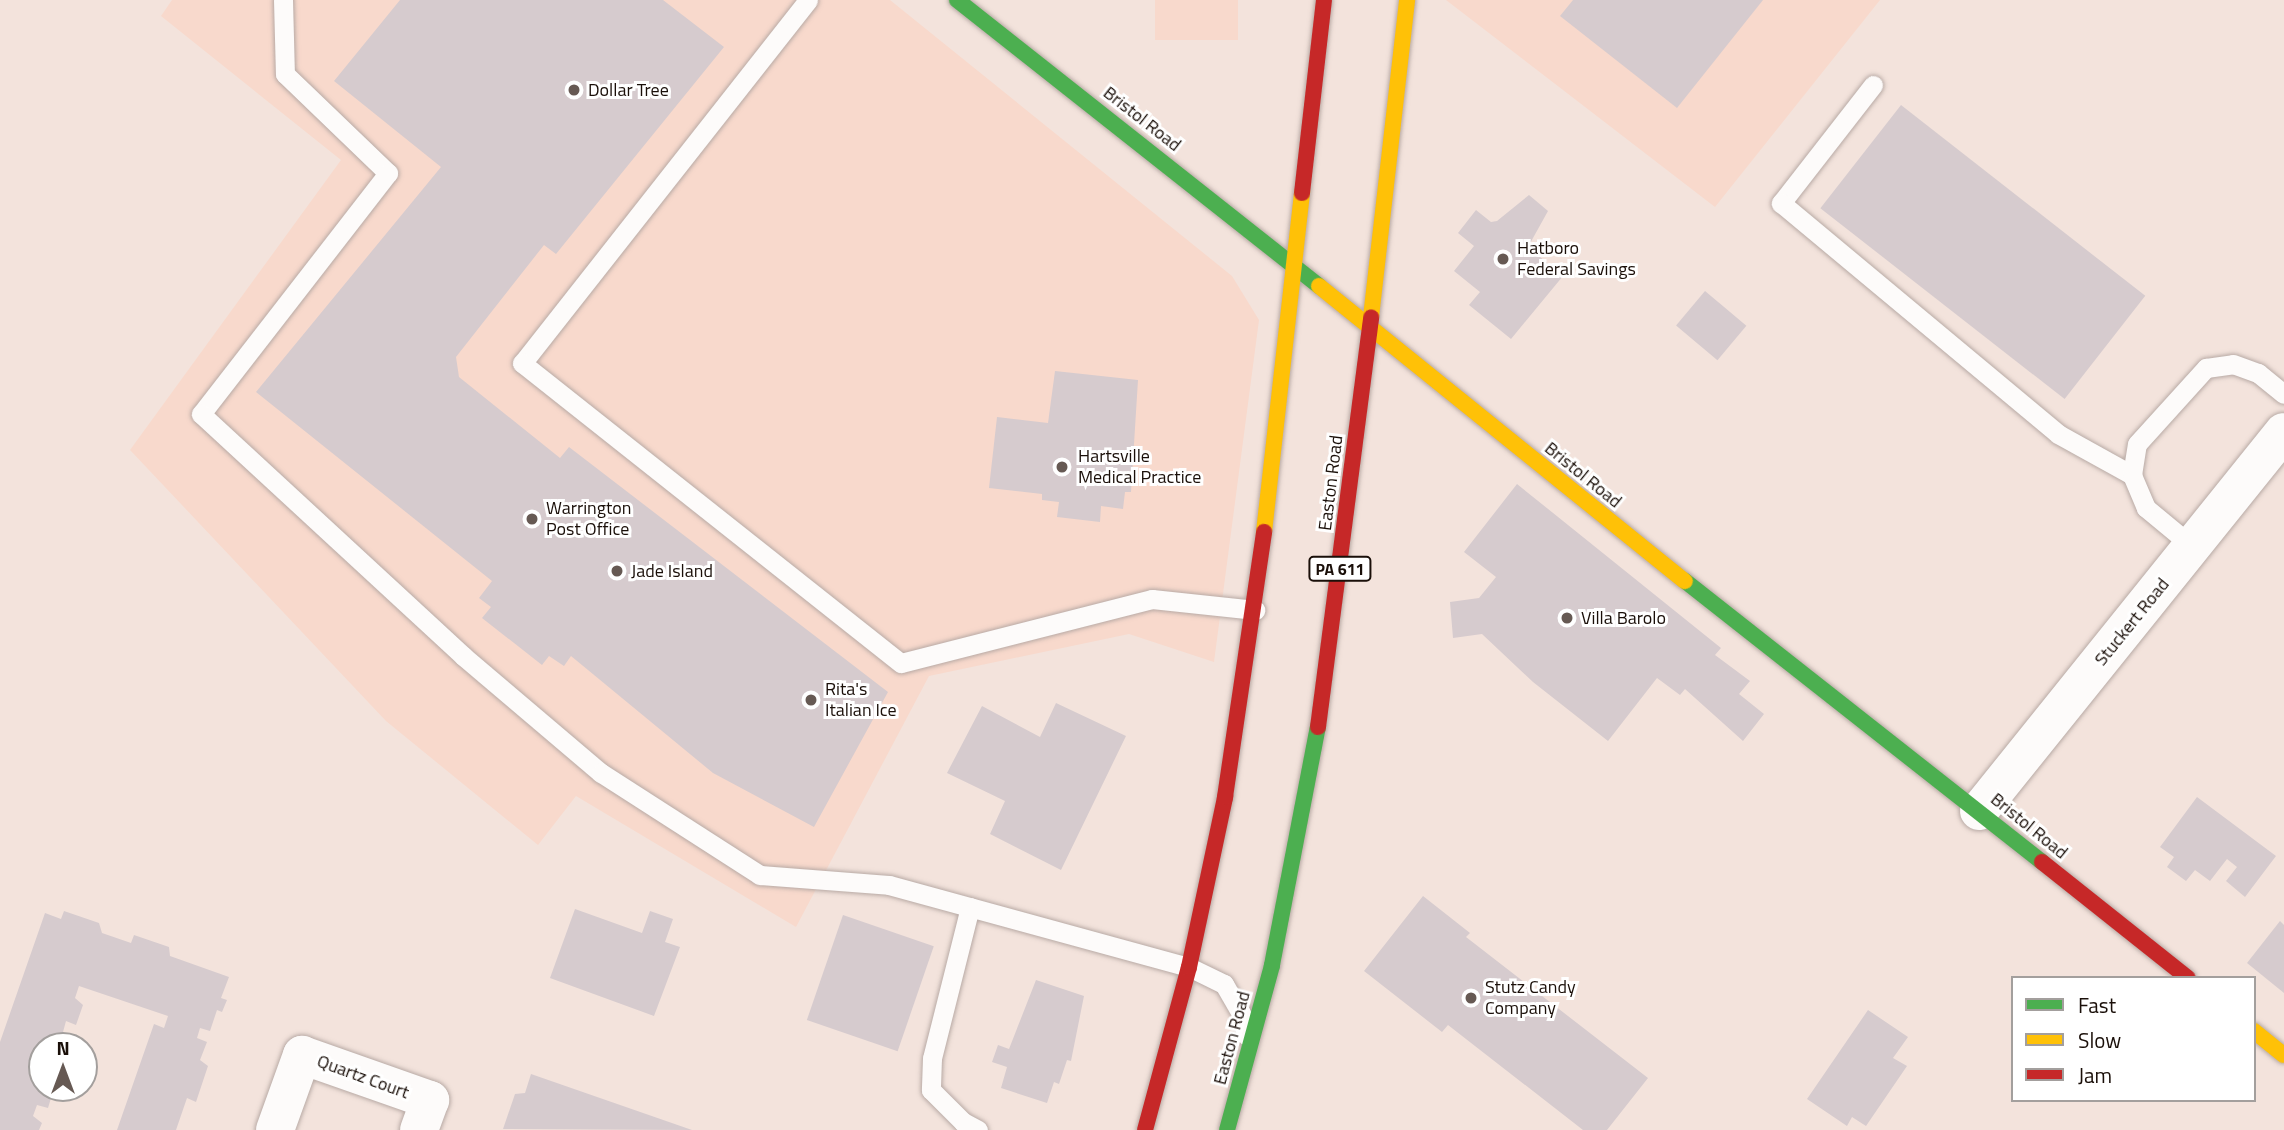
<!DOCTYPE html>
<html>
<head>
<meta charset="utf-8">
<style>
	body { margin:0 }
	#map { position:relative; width:2284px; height:1130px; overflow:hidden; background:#f3e3dc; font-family:"Titillium Web",sans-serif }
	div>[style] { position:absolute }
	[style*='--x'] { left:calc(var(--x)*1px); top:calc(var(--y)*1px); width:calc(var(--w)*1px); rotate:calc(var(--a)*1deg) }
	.built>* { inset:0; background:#f8d9cc; transform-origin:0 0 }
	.building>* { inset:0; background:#d6cbce; transform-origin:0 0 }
	.roads { filter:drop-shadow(0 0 2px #b8aaa5) drop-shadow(0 0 2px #b8aaa5) }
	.lane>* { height:19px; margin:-9.5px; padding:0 9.5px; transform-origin:9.5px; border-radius:9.5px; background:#fdfbfa }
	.street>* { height:38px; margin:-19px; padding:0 19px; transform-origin:19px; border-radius:19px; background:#fdfbfa }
	.fast>* { height:16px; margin:-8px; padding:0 8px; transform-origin:8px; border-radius:8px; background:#4caf50 }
	.slow>* { height:16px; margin:-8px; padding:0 8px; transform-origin:8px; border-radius:8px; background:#ffc107 }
	.jam>* { height:16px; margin:-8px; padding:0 8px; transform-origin:8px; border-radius:8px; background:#c62828 }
	.dots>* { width:19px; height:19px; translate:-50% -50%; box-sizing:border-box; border:4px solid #fff; border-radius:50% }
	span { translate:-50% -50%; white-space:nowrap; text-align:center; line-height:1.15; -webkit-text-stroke:6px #fff; paint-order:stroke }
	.shield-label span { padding:2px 5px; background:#fff; border:2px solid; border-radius:5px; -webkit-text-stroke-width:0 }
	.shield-label { font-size:16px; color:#1a0f09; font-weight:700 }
	.poi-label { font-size:18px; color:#1a0f09 }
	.left { translate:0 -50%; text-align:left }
	.street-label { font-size:18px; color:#1a0f09 }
	.legend { position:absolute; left:2011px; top:976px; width:245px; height:126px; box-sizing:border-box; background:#fff; border:2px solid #a39f9d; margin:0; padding:9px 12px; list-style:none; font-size:21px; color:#1a0f09 }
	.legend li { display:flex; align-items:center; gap:14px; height:35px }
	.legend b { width:35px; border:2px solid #a39f9d }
	.north { position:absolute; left:28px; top:1032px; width:70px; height:70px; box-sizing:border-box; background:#fff; border:2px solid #a39f9d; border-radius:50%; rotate:0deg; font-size:19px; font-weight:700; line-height:28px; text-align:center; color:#1a0f09 }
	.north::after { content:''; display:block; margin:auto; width:24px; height:32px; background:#665953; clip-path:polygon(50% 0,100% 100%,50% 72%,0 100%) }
</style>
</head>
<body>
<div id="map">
	<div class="built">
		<div style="clip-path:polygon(172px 0,890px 0,1232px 276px,1259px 320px,1214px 662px,1129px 634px,929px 676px,796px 927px,576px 796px,538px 845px,386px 721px,130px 450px,341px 160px,161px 16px)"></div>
		<div style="left:1155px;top:0;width:83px;height:40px"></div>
		<div style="clip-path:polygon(1446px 0,1880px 0,1715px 207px)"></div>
	</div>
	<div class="building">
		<div style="clip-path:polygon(400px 0,663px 0,724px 47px,556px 254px,544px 245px,456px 357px,459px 377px,560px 458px,569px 447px,888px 692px,814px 827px,713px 773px,571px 656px,564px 666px,549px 656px,542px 665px,482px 618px,491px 607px,479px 598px,492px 581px,256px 392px,441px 167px,334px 81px)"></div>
		<div style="clip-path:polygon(1573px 0,1763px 0,1677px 108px,1560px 16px)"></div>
		<div style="left:1901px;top:105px;width:310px;height:131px;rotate:38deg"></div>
		<div style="clip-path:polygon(1529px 195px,1548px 211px,1528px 247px,1563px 276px,1511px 339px,1469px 305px,1480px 292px,1454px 271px,1474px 246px,1458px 233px,1476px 210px,1491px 222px,1497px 221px)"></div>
		<div style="left:1705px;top:291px;width:54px;height:45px;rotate:40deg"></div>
		<div style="clip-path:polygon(1055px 371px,1138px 380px,1131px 492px,1125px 492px,1123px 509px,1101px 506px,1100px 522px,1057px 517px,1059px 502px,1042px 500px,1042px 494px,989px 488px,997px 417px,1048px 423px)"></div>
		<div style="clip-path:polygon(1517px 484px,1721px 648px,1715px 655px,1750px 681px,1739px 694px,1764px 714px,1743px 741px,1685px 689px,1680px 695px,1657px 678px,1608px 741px,1533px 682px,1482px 634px,1453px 638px,1450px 602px,1479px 598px,1496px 577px,1464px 552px)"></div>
		<div style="clip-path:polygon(1056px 703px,1126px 736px,1061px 870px,990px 834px,1005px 801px,947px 773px,982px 706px,1040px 737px)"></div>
		<div style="clip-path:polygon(2197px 797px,2276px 856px,2245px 897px,2226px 881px,2237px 867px,2227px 859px,2210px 881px,2195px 870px,2186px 881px,2167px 867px,2174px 857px,2160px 847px)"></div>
		<div style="clip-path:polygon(1423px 896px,1470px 933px,1466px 937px,1648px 1078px,1607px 1130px,1583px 1130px,1448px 1025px,1442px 1032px,1364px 971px)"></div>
		<div style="clip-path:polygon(575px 909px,642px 933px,650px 911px,673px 919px,665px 942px,680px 947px,654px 1016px,550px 978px)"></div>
		<div style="clip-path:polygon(64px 911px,99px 923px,102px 933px,131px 943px,134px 935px,169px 947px,170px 956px,229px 977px,221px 998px,227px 1000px,222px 1012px,217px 1010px,210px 1031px,200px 1028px,197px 1038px,207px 1042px,200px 1060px,208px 1066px,196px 1102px,187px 1098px,176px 1130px,117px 1130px,154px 1024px,164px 1028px,168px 1016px,79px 986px,75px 998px,83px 1005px,76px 1025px,66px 1021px,63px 1032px,71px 1040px,69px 1046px,42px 1046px,42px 1088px,54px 1088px,48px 1108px,37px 1105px,33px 1116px,42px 1123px,39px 1130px,0 1130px,0 1042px,45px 913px,61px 919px)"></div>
		<div style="left:843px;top:915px;width:96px;height:111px;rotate:19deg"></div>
		<div style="clip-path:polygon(2280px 921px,2284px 925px,2284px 993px,2247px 963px)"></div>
		<div style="clip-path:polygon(1036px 980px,1084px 996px,1071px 1061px,1067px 1060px,1059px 1084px,1054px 1082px,1047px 1103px,1001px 1088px,1007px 1067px,992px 1062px,998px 1045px,1009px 1049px)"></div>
		<div style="clip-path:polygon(1868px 1010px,1908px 1037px,1893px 1058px,1907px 1066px,1866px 1126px,1852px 1117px,1847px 1126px,1807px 1099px)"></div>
		<div style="clip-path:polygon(531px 1074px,692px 1130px,503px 1129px,515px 1094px,525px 1093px)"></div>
	</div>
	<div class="roads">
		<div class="lane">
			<div style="--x:283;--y:0;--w:74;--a:88.5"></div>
			<div style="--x:285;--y:74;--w:143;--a:43.9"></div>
			<div style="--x:388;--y:173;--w:305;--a:127.8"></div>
			<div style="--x:201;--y:414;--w:357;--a:42.7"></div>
			<div style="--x:463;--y:656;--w:181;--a:40.3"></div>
			<div style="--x:601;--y:773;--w:189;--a:32.7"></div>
			<div style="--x:760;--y:875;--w:129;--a:4.4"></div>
			<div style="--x:889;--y:885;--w:311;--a:15.3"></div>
			<div style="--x:1189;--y:967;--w:39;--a:26"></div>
			<div style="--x:1224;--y:984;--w:34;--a:60"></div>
			<div style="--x:1241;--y:1013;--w:23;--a:77"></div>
			<div style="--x:808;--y:0;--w:462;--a:128.2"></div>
			<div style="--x:522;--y:363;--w:483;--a:38.4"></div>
			<div style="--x:901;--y:663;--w:259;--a:-14.3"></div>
			<div style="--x:1152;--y:599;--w:104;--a:6.1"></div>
			<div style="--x:1873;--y:85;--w:150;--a:127.9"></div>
			<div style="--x:1781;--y:203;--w:361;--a:39.8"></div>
			<div style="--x:2058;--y:434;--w:85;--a:29"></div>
			<div style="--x:2192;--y:546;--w:60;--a:-140.4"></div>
			<div style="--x:2146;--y:508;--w:36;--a:-113"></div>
			<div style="--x:2132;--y:475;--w:31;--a:-81"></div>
			<div style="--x:2137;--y:444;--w:103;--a:-47.8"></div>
			<div style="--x:2206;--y:368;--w:27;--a:-8"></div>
			<div style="--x:2233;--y:364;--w:27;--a:20"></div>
			<div style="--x:2258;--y:373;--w:33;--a:39"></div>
			<div style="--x:970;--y:907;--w:156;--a:104.1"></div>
			<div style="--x:932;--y:1058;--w:32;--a:92"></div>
			<div style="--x:931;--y:1090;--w:45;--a:45"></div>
			<div style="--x:963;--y:1122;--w:17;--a:28"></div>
		</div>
		<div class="street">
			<div style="--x:1979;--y:811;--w:486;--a:-51.2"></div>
			<div style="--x:275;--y:1130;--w:80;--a:-70.2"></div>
			<div style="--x:302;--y:1055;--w:136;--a:19.4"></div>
			<div style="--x:430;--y:1100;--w:32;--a:110"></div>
		</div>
		<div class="fast">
			<div style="--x:957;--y:0;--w:461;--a:38.3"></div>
			<div style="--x:1685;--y:581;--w:454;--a:38.2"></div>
			<div style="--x:1227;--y:1130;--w:171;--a:-74.7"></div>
			<div style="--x:1272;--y:965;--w:242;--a:-79.1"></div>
		</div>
		<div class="slow">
			<div style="--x:1319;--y:286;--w:470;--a:38.9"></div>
			<div style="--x:1371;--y:317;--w:319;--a:-83.5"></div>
			<div style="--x:1264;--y:532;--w:341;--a:-83.6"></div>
			<div style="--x:2254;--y:1031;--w:38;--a:39"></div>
		</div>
		<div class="jam">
			<div style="--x:1302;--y:193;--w:194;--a:-83.5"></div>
			<div style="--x:1318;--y:727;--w:413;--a:-82.6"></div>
			<div style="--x:2042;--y:862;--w:186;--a:38.5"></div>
			<div style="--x:1145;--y:1130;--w:169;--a:-74.9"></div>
			<div style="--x:1189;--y:967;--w:174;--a:-78"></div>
			<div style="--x:1225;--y:797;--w:268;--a:-81.6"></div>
		</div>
	</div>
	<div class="dots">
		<div style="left:574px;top:90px;background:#665953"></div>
		<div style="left:1503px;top:259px;background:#665953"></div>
		<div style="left:1062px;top:467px;background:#665953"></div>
		<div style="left:532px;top:519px;background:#665953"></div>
		<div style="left:617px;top:571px;background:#665953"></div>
		<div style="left:1567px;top:618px;background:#665953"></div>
		<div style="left:811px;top:700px;background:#665953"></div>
		<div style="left:1471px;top:998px;background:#665953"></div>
	</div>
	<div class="shield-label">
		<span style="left:1340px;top:569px">PA 611</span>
	</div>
	<div class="poi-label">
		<span class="left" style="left:588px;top:90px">Dollar Tree</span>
		<span class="left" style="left:1517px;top:259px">Hatboro<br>Federal Savings</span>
		<span class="left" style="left:1078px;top:467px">Hartsville<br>Medical Practice</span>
		<span class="left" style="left:546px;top:519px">Warrington<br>Post Office</span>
		<span class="left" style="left:631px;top:571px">Jade Island</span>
		<span class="left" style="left:1581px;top:618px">Villa Barolo</span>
		<span class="left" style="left:825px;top:700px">Rita's<br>Italian Ice</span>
		<span class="left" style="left:1485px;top:998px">Stutz Candy<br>Company</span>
	</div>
	<div class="street-label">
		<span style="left:1142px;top:119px;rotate:38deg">Bristol Road</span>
		<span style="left:1583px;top:475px;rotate:39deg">Bristol Road</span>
		<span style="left:1331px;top:483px;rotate:-83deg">Easton Road</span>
		<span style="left:2132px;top:622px;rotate:-51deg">Stuckert Road</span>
		<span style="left:2029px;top:826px;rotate:39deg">Bristol Road</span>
		<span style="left:1232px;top:1038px;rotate:-75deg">Easton Road</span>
		<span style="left:363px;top:1077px;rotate:20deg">Quartz Court</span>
	</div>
	<ul class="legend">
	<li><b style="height:9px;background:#4caf50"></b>Fast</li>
	<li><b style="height:9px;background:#ffc107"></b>Slow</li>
	<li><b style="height:9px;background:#c62828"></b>Jam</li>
	</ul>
	<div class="north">N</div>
</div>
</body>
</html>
